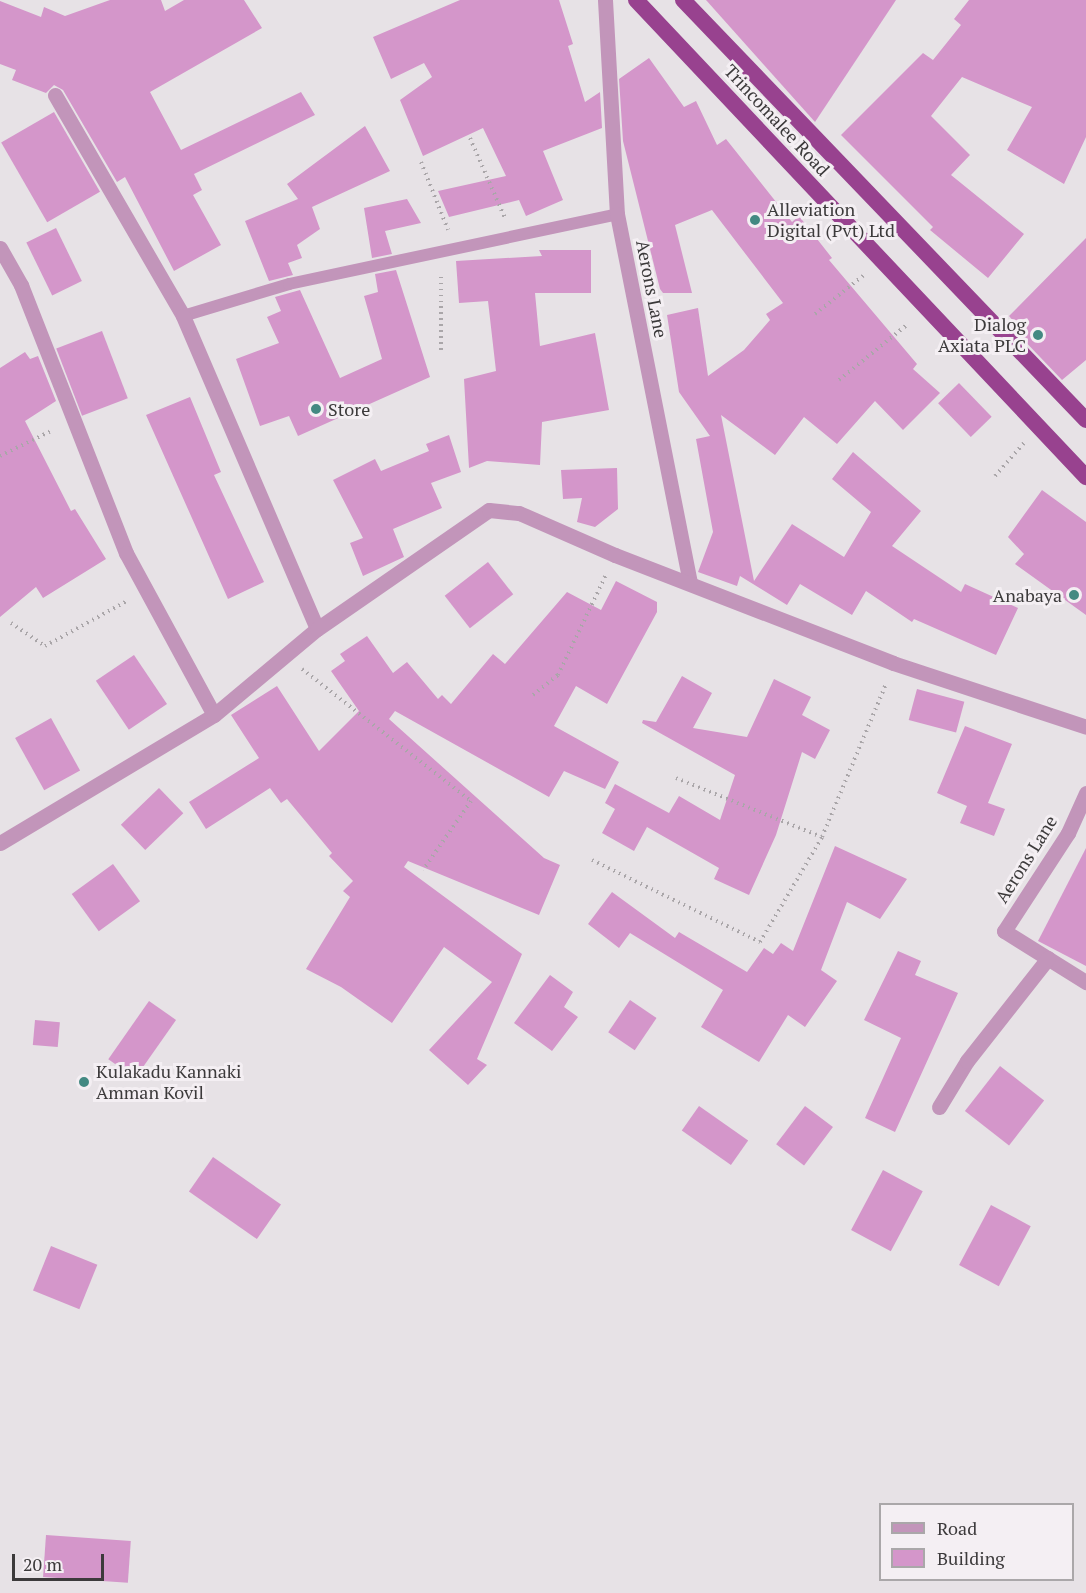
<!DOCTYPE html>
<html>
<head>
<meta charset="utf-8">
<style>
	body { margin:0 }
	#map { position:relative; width:1086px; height:1593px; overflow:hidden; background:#e7e2e6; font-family:"PT Serif",serif }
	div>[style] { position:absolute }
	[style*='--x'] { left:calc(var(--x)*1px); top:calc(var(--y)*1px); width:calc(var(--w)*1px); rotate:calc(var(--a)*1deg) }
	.building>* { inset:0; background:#d496ca; transform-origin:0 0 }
	.path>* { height:4px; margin-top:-2px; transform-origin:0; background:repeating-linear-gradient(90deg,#aaa6a9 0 1.5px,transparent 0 6px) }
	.service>* { height:12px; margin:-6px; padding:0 6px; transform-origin:6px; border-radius:6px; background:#c295ba }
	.minor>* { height:15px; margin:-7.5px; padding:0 7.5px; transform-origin:7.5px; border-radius:7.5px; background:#c295ba }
	.trunk>* { height:16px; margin:-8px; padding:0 8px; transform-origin:8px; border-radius:8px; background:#98428f }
	.dots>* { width:16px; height:16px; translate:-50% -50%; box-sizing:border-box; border:3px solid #f4eff3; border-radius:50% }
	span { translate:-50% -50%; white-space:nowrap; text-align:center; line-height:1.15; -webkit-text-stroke:6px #f4eff3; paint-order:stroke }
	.street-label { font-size:18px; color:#3c3a3b }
	.poi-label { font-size:18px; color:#3c3a3b }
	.left { translate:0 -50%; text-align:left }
	.right { translate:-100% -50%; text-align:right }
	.legend { position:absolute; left:879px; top:1503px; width:195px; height:78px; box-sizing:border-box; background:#f4eff3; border:2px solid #aaa7a9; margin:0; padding:8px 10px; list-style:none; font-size:18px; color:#3c3a3b }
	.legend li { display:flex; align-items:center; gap:12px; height:30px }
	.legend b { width:30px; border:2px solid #aaa7a9 }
	.scale { position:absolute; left:12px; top:1554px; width:92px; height:27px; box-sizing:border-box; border:3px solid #3c3a3b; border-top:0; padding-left:8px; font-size:18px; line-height:21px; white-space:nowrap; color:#3c3a3b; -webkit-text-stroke:4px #f4eff3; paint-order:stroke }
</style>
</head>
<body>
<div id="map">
	<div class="building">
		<div style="clip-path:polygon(110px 0,161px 0,165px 11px,184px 0,244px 0,262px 28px,150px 92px,181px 150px,301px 92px,315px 115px,194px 174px,202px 190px,193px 195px,221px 245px,174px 271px,125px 177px,117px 182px,63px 90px,54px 85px,46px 93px,12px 80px,16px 70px,0 64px,0 1px,41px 17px,44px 7px,65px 16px)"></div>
		<div style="clip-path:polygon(460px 0,559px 0,573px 44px,568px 46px,585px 102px,600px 92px,602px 128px,543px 151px,563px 200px,526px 216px,519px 200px,449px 217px,438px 191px,506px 176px,483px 128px,423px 156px,400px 100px,432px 77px,424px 63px,391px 79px,373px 37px)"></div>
		<div style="clip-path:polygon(706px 0,896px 0,815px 122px)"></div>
		<div style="clip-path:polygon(969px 0,1086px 0,1086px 137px,1064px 184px,1007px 150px,1032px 107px,962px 77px,931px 116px,970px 155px,951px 175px,1024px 234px,988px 278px,930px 230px,933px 227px,841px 135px,923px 53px,933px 60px,961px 25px,954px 19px)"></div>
		<div style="clip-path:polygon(649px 58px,684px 107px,696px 101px,717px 145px,726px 139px,792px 222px,799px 216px,832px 258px,829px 260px,917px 364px,913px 369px,940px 393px,903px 430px,875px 401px,837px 444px,804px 417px,775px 455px,721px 415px,754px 581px,792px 524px,844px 557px,871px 512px,832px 479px,853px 452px,921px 511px,892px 546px,961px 592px,965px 584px,1018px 608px,996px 655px,914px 619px,912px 622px,866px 591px,852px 615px,800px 584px,787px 605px,740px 576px,737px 586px,698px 572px,713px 532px,696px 439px,710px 436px,679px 392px,667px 315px,698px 308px,708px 376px,744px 350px,770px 320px,766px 314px,783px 303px,712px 210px,675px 225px,692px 293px,663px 293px,660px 289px,623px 141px,619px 79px)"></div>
		<div style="left:54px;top:112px;width:92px;height:61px;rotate:60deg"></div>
		<div style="clip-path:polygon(365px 126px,390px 171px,312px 207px,320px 229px,297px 245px,302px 258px,288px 263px,293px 275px,269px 281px,245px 221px,298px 199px,287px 184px)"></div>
		<div style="clip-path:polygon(407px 199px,421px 223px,385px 231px,392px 254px,372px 258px,364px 208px)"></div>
		<div style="left:56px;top:228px;width:59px;height:33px;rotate:64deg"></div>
		<div style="clip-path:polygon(1086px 238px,1086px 360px,1062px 380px,1018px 334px,1022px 331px,1009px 316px)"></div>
		<div style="clip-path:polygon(539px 250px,591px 250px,591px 293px,535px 293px,540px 346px,595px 333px,609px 410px,542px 422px,540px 465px,487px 461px,469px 468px,464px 379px,496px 371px,488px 301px,459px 303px,456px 261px,542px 256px)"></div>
		<div style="clip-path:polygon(396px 270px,430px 377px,298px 436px,289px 416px,260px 426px,236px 359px,279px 343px,267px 317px,281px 311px,275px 297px,300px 290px,340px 378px,382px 359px,364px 296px,378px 292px,375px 274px)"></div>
		<div style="left:102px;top:331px;width:72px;height:49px;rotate:69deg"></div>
		<div style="clip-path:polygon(25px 352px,30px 359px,38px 356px,56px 401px,25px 421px,71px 511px,75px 509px,106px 559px,43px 598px,36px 587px,0 617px,0 368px)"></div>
		<div style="left:959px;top:383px;width:47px;height:29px;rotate:46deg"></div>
		<div style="clip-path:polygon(190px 397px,221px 472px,214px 475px,264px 582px,228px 599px,146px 415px)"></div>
		<div style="clip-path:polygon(449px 435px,461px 472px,431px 483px,442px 508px,393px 529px,404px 557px,363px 576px,350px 543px,363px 538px,333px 480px,375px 459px,381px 471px,429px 451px,426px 444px)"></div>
		<div style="clip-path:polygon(617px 468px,618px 509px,595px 527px,577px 522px,582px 498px,563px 499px,561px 470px)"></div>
		<div style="clip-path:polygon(1042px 490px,1086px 522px,1086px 615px,1015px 564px,1024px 554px,1008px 537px)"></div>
		<div style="left:488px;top:562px;width:41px;height:55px;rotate:52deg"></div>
		<div style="clip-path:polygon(616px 581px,657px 602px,657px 612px,607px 704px,576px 686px,554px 726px,619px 762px,605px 789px,564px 771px,549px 797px,395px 711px,389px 719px,544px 858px,560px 865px,539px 915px,408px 861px,404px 867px,522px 954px,477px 1059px,487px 1065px,468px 1085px,429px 1050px,492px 982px,444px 947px,392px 1023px,341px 987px,306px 969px,350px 897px,343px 891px,353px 881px,329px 856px,332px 853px,287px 799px,281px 803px,270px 788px,206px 829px,189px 802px,259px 758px,231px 715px,277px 686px,319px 751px,359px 711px,331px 671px,345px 661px,340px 654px,367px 636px,393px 673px,407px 662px,438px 699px,442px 695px,451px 704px,493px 654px,505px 664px,567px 592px,601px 610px)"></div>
		<div style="left:134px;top:655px;width:59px;height:46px;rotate:56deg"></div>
		<div style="clip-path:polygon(682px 676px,712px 693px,693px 728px,747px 737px,774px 679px,811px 697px,802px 715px,830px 730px,815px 759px,802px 752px,776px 835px,749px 895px,714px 879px,719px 868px,647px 827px,634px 851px,602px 833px,615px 809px,605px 803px,615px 784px,669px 813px,679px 796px,720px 820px,735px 775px,642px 723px,643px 720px,656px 722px)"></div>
		<div style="left:917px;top:689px;width:49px;height:32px;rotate:15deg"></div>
		<div style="left:51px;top:718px;width:60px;height:41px;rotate:61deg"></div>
		<div style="clip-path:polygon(965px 726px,1012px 744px,988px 803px,1005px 809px,994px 836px,960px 823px,967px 806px,937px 793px)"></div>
		<div style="left:159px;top:788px;width:35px;height:53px;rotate:46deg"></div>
		<div style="clip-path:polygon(835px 846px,907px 879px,880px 919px,847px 902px,821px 970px,837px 981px,805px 1027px,788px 1015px,759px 1062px,701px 1027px,723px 990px,630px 933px,619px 948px,588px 924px,612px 892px,675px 938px,679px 932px,747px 972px,764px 948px,773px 954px,781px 943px,793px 951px)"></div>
		<div style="clip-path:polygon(1086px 848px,1086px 966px,1038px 941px)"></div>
		<div style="left:113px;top:864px;width:46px;height:51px;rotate:54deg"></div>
		<div style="clip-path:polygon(898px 951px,921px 961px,915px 975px,958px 993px,895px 1132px,865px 1118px,901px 1038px,864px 1020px)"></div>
		<div style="clip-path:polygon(550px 975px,573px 992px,564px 1007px,578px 1017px,552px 1051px,514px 1023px)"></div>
		<div style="left:630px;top:1000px;width:32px;height:39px;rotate:34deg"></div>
		<div style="left:149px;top:1001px;width:33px;height:71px;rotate:35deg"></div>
		<div style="left:35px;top:1020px;width:25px;height:25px;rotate:5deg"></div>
		<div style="left:1000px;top:1066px;width:56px;height:57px;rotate:38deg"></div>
		<div style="left:699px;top:1106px;width:60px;height:30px;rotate:35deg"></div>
		<div style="left:805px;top:1106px;width:35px;height:48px;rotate:37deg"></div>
		<div style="left:213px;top:1157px;width:83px;height:42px;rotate:35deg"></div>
		<div style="left:883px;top:1170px;width:45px;height:68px;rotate:28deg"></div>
		<div style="left:991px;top:1205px;width:45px;height:68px;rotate:28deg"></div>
		<div style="left:51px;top:1246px;width:50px;height:48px;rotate:22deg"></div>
		<div style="left:46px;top:1535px;width:85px;height:42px;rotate:4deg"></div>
	</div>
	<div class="path">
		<div style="--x:470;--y:138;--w:87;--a:66.4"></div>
		<div style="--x:421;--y:162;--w:73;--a:68.3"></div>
		<div style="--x:815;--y:314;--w:63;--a:-38.5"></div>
		<div style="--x:441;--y:350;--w:78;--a:-90"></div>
		<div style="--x:839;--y:380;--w:89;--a:-39.1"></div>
		<div style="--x:0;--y:456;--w:59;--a:-26.1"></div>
		<div style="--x:995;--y:476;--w:44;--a:-48.7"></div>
		<div style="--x:11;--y:623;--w:41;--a:34.1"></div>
		<div style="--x:45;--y:646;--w:94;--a:-28.8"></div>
		<div style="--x:302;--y:669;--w:214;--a:38"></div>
		<div style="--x:471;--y:801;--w:84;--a:124.8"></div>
		<div style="--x:533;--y:695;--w:32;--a:-39"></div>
		<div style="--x:558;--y:675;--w:111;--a:-64.4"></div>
		<div style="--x:676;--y:778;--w:157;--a:22"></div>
		<div style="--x:592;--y:860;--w:187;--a:26"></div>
		<div style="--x:760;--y:942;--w:122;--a:-59.4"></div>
		<div style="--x:822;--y:837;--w:166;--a:-67.3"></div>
	</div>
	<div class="service">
		<div style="--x:183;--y:316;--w:111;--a:-16.8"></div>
		<div style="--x:289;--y:284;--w:335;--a:-12"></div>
	</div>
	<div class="minor">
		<div style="--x:605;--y:0;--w:214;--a:86.8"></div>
		<div style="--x:617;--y:214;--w:374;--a:78.8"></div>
		<div style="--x:55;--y:95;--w:255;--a:59.9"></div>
		<div style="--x:183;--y:316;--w:340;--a:66.8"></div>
		<div style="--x:0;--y:248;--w:43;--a:60.4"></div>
		<div style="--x:21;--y:285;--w:288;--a:68.6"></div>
		<div style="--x:126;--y:553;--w:184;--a:61.5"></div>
		<div style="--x:1086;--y:793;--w:44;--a:114.2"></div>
		<div style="--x:1068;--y:833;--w:117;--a:123.1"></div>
		<div style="--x:1004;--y:931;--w:97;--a:31.9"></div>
		<div style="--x:0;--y:843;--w:249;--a:-30.9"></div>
		<div style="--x:214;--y:715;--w:134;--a:-39.9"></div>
		<div style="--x:317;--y:629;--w:209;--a:-34.7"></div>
		<div style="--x:489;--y:510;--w:30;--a:6"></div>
		<div style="--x:519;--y:513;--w:105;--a:23.6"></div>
		<div style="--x:615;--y:555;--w:298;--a:21.2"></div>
		<div style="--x:893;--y:663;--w:203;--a:18.3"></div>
		<div style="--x:939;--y:1107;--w:54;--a:-58.7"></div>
		<div style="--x:967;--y:1061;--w:131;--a:-51.8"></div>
	</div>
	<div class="trunk">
		<div style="--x:636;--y:0;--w:656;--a:46.67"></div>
		<div style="--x:683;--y:0;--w:582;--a:46.18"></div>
	</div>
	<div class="dots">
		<div style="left:755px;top:220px;background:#438982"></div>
		<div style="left:1038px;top:335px;background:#438982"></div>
		<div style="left:316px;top:409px;background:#438982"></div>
		<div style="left:1074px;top:595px;background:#438982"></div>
		<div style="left:84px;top:1082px;background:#438982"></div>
	</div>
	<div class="street-label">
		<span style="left:777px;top:120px;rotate:47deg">Trincomalee Road</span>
		<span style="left:652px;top:289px;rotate:79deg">Aerons Lane</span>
		<span style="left:1026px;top:859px;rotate:-58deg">Aerons Lane</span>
	</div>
	<div class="poi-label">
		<span class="left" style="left:767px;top:220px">Alleviation<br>Digital (Pvt) Ltd</span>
		<span class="right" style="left:1026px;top:335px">Dialog<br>Axiata PLC</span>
		<span class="left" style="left:328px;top:409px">Store</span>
		<span class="right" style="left:1062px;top:595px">Anabaya</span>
		<span class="left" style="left:96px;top:1082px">Kulakadu Kannaki<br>Amman Kovil</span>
	</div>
	<ul class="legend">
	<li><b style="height:8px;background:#c295ba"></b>Road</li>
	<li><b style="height:16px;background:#d496ca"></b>Building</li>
	</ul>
	<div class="scale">20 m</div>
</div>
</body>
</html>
